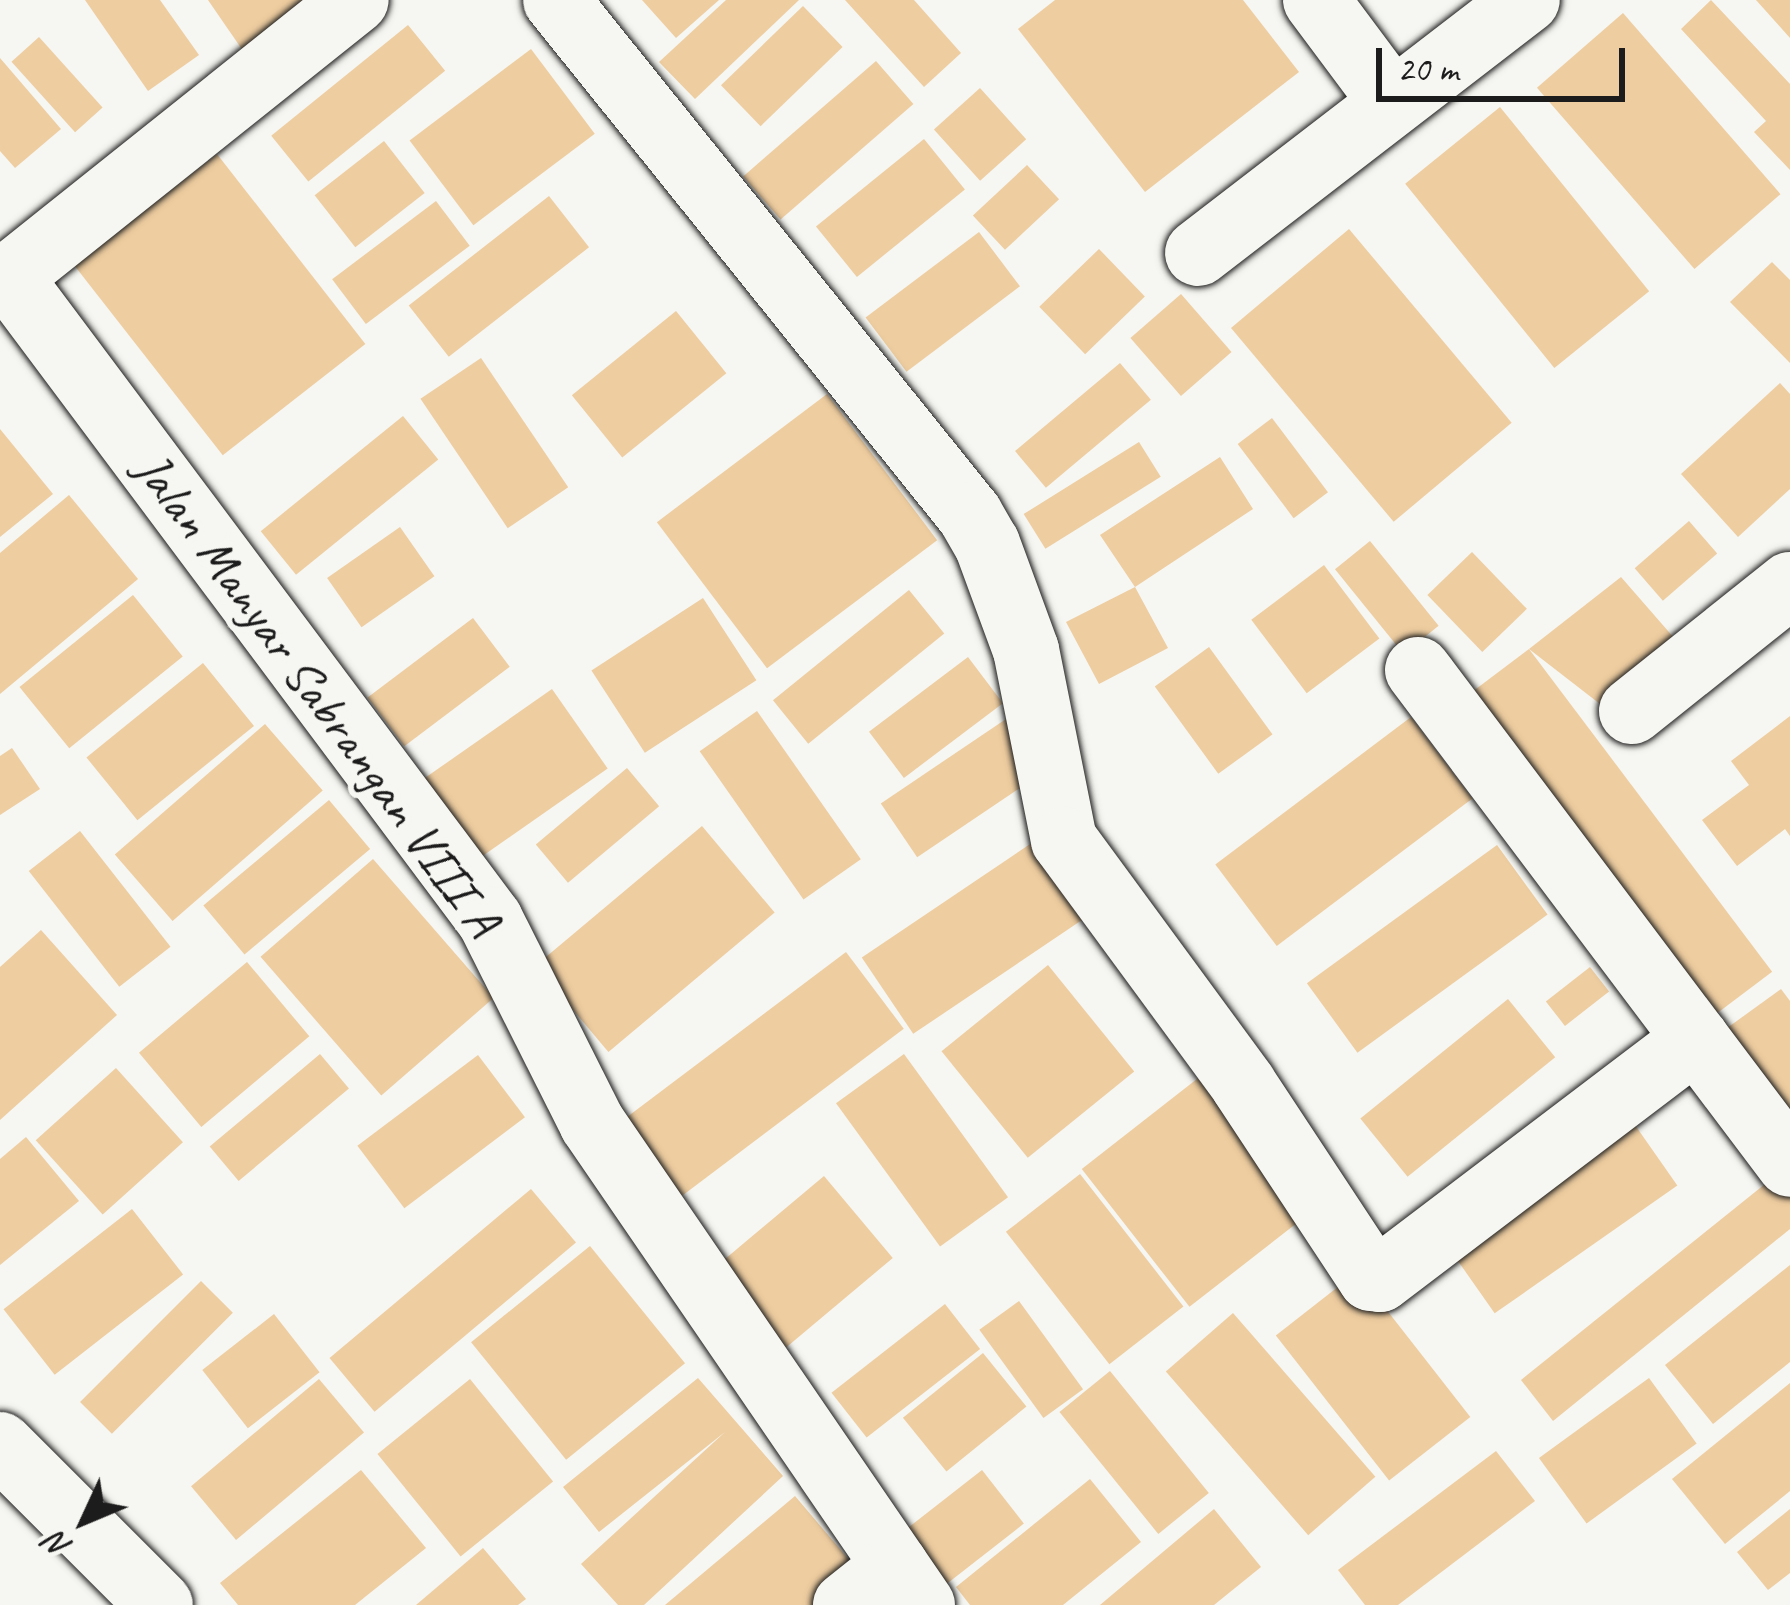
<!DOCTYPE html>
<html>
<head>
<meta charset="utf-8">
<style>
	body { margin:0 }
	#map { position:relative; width:1790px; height:1605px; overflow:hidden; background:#f6f6f2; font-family:Caveat,sans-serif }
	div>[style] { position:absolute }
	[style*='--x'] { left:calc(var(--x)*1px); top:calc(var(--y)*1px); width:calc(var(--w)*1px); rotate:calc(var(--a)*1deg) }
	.building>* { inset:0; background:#eecda0; transform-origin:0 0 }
	.roads { filter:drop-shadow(0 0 3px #1c1c1c) drop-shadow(0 0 3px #1c1c1c) }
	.street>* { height:66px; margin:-33px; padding:0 33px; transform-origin:33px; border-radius:33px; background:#f6f6f2 }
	span { translate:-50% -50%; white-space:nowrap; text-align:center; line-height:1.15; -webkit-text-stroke:12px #f6f6f2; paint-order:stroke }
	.street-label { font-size:51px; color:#1c1c1c }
	.north { position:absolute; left:24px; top:1461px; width:120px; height:120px; -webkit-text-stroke:9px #f6f6f2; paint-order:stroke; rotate:226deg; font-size:33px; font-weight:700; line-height:48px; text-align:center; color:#1c1c1c }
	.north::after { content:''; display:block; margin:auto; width:42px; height:54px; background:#1c1c1c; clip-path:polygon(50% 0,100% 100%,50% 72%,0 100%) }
	.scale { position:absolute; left:1376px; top:48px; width:249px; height:54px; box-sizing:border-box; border:6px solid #1c1c1c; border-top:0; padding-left:15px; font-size:36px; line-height:42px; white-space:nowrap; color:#1c1c1c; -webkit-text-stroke:9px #f6f6f2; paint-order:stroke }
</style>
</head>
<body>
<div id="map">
	<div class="building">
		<div style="clip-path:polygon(85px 0,160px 0,199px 55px,148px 91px)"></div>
		<div style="clip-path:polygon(208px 0,337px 0,250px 61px)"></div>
		<div style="clip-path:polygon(642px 0,719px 0,676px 38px)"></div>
		<div style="clip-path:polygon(726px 0,799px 0,695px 99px,659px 62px)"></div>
		<div style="clip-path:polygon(845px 0,914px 0,961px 53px,924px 87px)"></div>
		<div style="clip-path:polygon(1055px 0,1243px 0,1299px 72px,1145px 192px,1018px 29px)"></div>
		<div style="clip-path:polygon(1711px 0,1790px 84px,1790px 170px,1754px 132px,1766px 121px,1681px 29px)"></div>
		<div style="clip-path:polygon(1756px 0,1790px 0,1790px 38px)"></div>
		<div style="left:803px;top:6px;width:57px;height:114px;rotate:46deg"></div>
		<div style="left:1623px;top:13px;width:240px;height:114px;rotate:49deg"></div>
		<div style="left:408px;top:25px;width:59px;height:176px;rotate:51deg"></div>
		<div style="left:39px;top:37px;width:95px;height:37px;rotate:48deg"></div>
		<div style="left:531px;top:49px;width:106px;height:152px;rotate:53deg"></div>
		<div style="clip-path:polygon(0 58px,61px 129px,15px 168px,0 151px)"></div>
		<div style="left:876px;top:61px;width:57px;height:176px;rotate:49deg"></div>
		<div style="left:980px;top:88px;width:69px;height:62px;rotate:48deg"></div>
		<div style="left:1500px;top:107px;width:237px;height:122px;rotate:51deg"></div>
		<div style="left:924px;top:139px;width:65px;height:139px;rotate:51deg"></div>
		<div style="left:384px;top:141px;width:66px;height:88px;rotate:52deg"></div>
		<div style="left:217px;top:154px;width:241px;height:181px;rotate:52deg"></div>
		<div style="left:1027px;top:165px;width:47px;height:74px;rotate:47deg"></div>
		<div style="left:549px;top:196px;width:65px;height:178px;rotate:52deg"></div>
		<div style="left:436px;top:201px;width:56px;height:130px;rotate:53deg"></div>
		<div style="left:1349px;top:229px;width:253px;height:154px;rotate:50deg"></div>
		<div style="left:979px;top:232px;width:68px;height:142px;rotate:53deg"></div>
		<div style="left:1099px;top:249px;width:66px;height:83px;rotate:46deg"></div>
		<div style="clip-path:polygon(1772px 262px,1790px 280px,1790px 363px,1730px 302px)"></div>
		<div style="left:1181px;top:294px;width:77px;height:67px;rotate:49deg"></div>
		<div style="left:676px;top:311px;width:80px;height:134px;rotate:51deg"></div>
		<div style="left:481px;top:358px;width:156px;height:73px;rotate:56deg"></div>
		<div style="left:1120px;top:363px;width:48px;height:137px;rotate:50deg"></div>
		<div style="clip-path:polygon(1780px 383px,1790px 394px,1790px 489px,1738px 537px,1681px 474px)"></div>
		<div style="left:827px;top:394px;width:183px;height:213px;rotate:53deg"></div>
		<div style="left:403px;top:416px;width:56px;height:183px;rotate:51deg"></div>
		<div style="left:1272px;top:418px;width:93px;height:43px;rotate:53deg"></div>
		<div style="clip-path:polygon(0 429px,53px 494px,0 537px)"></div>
		<div style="left:1139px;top:442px;width:41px;height:136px;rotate:58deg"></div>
		<div style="clip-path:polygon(1220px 457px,1253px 509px,1135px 587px,1168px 648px,1099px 684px,1066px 622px,1135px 587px,1100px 535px)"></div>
		<div style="clip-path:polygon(69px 495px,138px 579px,0 694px,0 553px)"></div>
		<div style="left:1689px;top:521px;width:43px;height:72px;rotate:49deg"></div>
		<div style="left:400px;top:527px;width:60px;height:89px;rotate:55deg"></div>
		<div style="left:1370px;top:541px;width:109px;height:45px;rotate:51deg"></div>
		<div style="left:1472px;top:552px;width:79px;height:62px;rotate:46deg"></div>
		<div style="left:1324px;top:565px;width:92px;height:91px;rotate:53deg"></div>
		<div style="clip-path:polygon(1621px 577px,1675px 639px,1600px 704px,1529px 649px)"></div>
		<div style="left:909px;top:590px;width:56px;height:175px;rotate:51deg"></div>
		<div style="left:133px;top:595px;width:79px;height:146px;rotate:51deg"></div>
		<div style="left:703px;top:598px;width:98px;height:133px;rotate:57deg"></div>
		<div style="left:473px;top:618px;width:61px;height:132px;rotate:53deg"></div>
		<div style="left:1209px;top:647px;width:108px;height:67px;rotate:54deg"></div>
		<div style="left:1529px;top:649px;width:404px;height:76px;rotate:53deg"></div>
		<div style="left:968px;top:657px;width:58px;height:124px;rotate:53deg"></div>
		<div style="left:203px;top:663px;width:81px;height:150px;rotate:51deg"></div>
		<div style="left:552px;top:689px;width:97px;height:164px;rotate:55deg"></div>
		<div style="left:757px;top:711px;width:181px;height:70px;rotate:55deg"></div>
		<div style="clip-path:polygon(1790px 716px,1790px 836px,1785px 829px,1737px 866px,1702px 820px,1749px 785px,1731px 761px)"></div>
		<div style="left:1411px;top:717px;width:102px;height:245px;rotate:53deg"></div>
		<div style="left:1006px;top:719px;width:65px;height:151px;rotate:56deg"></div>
		<div style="left:265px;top:724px;width:88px;height:199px;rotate:49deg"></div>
		<div style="clip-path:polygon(12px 748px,40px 789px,0 815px,0 756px)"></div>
		<div style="left:627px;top:768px;width:50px;height:119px;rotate:50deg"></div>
		<div style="left:329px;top:800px;width:64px;height:164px;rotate:50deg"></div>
		<div style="left:702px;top:826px;width:113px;height:217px;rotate:50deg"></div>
		<div style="left:80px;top:831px;width:147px;height:65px;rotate:52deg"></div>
		<div style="left:1045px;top:834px;width:92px;height:221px;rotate:56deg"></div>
		<div style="left:1497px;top:845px;width:86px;height:235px;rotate:54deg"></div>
		<div style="left:373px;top:859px;width:184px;height:149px;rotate:49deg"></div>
		<div style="clip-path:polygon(41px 930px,117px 1015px,0 1120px,0 967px)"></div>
		<div style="left:846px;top:952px;width:96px;height:285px;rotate:53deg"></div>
		<div style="left:247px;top:962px;width:97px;height:141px;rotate:50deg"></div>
		<div style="left:1048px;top:965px;width:137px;height:137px;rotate:51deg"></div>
		<div style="left:1590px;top:967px;width:31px;height:56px;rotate:52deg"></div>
		<div style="clip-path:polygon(1781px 989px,1790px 1001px,1790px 1136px,1716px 1036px)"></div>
		<div style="left:1508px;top:999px;width:75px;height:190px;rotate:51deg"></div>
		<div style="left:320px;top:1054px;width:45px;height:144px;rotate:50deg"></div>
		<div style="left:904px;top:1054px;width:177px;height:84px;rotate:54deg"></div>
		<div style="left:478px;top:1055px;width:78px;height:151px;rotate:53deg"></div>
		<div style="left:116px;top:1068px;width:100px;height:108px;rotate:48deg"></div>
		<div style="left:1211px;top:1068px;width:175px;height:164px;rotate:52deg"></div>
		<div style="left:1628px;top:1115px;width:86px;height:223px;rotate:55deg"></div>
		<div style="clip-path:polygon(26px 1137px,79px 1201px,0 1265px,0 1159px)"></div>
		<div style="left:1080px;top:1174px;width:168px;height:94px;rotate:52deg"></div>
		<div style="left:824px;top:1176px;width:107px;height:156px;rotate:50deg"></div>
		<div style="clip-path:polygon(1775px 1176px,1790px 1195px,1790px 1229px,1553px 1421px,1521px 1380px)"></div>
		<div style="left:531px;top:1189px;width:70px;height:263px;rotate:50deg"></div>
		<div style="left:132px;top:1209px;width:83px;height:163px;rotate:52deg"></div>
		<div style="left:590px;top:1246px;width:151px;height:153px;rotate:51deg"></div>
		<div style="clip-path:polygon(1790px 1265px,1790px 1362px,1713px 1424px,1665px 1365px)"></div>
		<div style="left:1357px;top:1272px;width:184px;height:103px;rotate:52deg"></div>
		<div style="left:201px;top:1281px;width:45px;height:171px;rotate:45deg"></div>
		<div style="left:1019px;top:1301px;width:109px;height:49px;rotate:54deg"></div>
		<div style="left:945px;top:1304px;width:57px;height:144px;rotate:52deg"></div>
		<div style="left:1233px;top:1313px;width:217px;height:89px;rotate:49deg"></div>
		<div style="left:274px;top:1314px;width:74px;height:91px;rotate:52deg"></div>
		<div style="left:983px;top:1353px;width:69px;height:103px;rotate:51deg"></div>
		<div style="left:1110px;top:1371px;width:157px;height:65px;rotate:51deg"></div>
		<div style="clip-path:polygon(698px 1378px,783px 1476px,644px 1605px,618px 1605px,581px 1564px,725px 1432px,599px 1532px,563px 1487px)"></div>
		<div style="left:1649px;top:1378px;width:81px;height:136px;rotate:54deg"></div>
		<div style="left:319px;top:1379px;width:70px;height:167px;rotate:50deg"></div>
		<div style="left:470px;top:1379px;width:132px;height:119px;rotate:51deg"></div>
		<div style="clip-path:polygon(1790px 1383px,1790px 1491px,1725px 1544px,1672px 1479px)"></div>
		<div style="clip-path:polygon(1496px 1451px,1535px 1501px,1398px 1605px,1365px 1605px,1338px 1570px)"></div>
		<div style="clip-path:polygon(361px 1470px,426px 1548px,355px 1605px,238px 1605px,220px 1583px)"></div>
		<div style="left:982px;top:1470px;width:68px;height:105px;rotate:52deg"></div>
		<div style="clip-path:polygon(1090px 1479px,1141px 1542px,1063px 1605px,970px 1605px,956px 1587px)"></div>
		<div style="clip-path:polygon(795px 1496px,862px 1575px,826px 1605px,665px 1605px)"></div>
		<div style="clip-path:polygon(1214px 1509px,1261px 1567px,1214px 1605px,1100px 1605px)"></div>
		<div style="clip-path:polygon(1790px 1509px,1790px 1573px,1768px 1590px,1737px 1552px)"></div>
		<div style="clip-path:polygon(483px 1548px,526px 1599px,518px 1605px,416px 1605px)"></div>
	</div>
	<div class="roads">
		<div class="street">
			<div style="--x:556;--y:0;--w:661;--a:51.2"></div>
			<div style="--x:970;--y:515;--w:34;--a:60"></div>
			<div style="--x:987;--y:544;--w:113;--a:69.8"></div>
			<div style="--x:1026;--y:650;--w:194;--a:78.7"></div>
			<div style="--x:1064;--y:840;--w:303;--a:53.7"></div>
			<div style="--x:1243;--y:1084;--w:232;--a:56.6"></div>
			<div style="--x:1371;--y:1278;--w:9;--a:6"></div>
			<div style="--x:1380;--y:1279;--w:397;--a:-37.2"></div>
			<div style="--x:1316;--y:0;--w:127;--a:53.3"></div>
			<div style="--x:1198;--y:253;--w:415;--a:-37.6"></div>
			<div style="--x:9;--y:277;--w:803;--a:53.2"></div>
			<div style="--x:490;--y:920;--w:227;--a:63.3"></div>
			<div style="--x:592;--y:1123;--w:584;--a:55.6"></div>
			<div style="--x:0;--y:284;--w:455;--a:-38.6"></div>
			<div style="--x:1418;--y:670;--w:618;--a:53.02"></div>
			<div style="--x:1632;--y:711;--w:202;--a:-38.6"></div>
			<div style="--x:0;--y:1445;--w:226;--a:45"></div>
			<div style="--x:846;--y:1605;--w:63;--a:-38.5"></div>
		</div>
	</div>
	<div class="street-label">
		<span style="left:318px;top:694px;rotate:54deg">Jalan Manyar Sabrangan VIII A</span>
	</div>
	<div class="north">N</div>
	<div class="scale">20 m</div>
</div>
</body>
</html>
